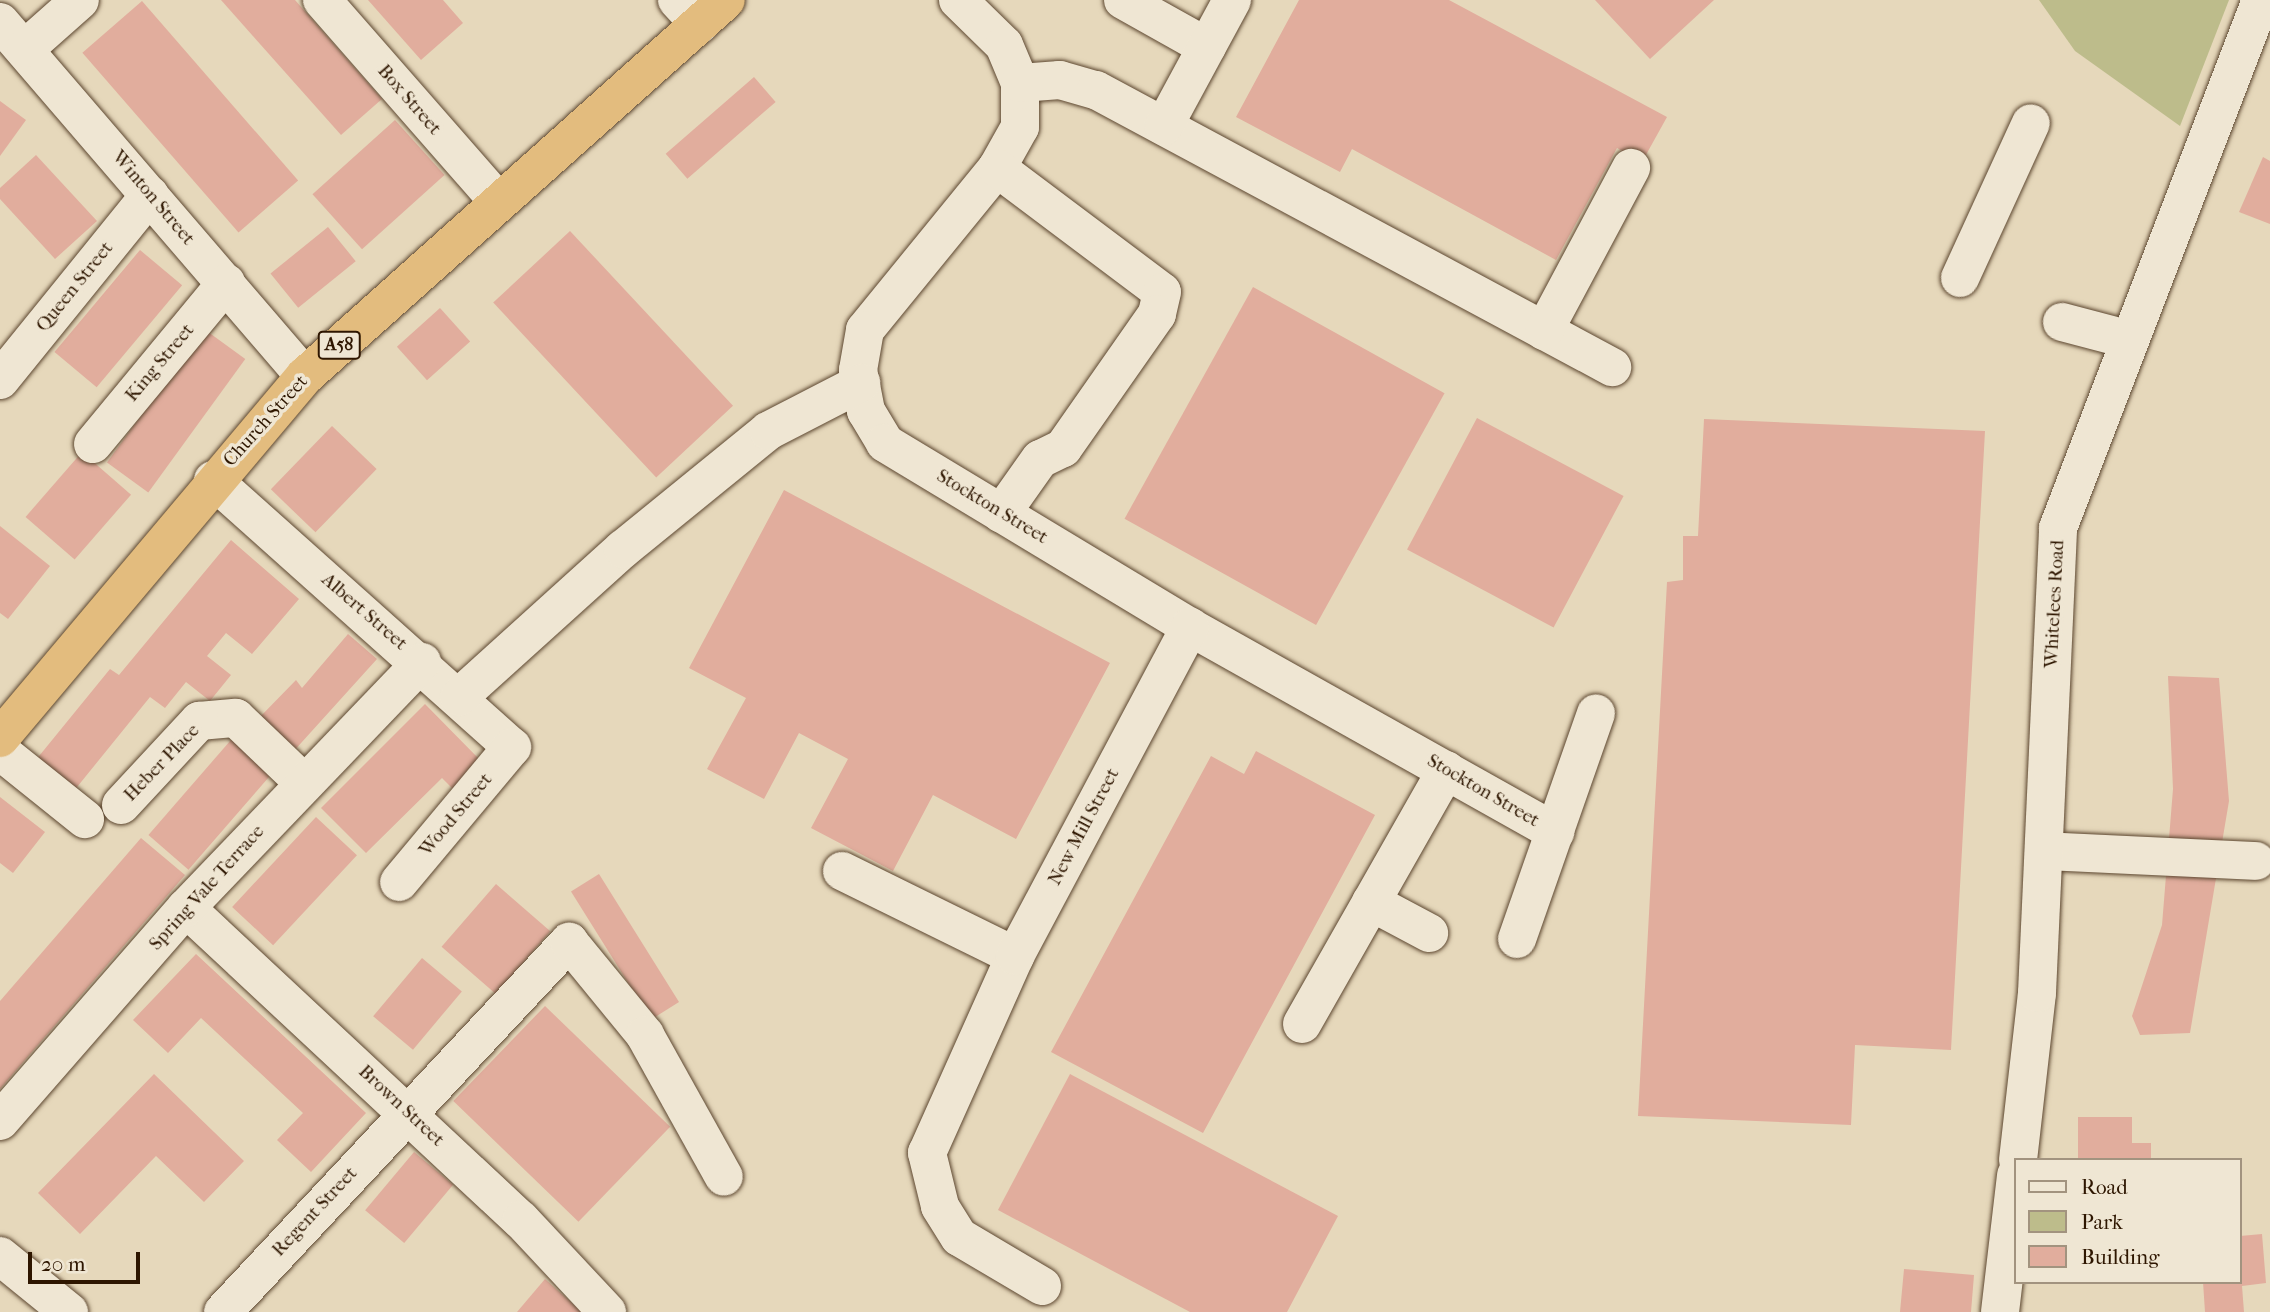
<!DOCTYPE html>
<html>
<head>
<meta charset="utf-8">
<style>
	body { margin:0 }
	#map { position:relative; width:2270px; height:1312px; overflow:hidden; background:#e6d8bb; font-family:"IM FELL French Canon",serif }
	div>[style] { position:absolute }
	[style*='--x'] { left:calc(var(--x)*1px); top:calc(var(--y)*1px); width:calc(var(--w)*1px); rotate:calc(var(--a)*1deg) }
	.green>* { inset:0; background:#bdbc8b }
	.building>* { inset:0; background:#e1ad9d; transform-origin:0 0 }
	.roads { filter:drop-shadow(0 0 2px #5c462f) drop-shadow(0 0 2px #5c462f) }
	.minor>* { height:38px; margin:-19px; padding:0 19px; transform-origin:19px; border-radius:19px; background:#efe6d3 }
	.highway>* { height:38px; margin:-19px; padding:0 19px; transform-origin:19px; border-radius:19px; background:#e3bc7e }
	span { translate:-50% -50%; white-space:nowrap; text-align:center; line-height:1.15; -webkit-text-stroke:7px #efe6d3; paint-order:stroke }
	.shield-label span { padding:2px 5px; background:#efe6d3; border:2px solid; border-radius:5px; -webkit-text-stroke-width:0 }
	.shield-label { font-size:18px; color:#2e1600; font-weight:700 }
	.street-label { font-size:19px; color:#2e1600 }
	.legend { position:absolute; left:2014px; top:1158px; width:228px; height:126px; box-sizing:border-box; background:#efe6d3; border:2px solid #a2937f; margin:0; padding:9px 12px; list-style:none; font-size:21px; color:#2e1600 }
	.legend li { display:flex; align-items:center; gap:14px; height:35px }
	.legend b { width:35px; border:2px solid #a2937f }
	.scale { position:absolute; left:28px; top:1252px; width:112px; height:32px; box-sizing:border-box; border:4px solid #2e1600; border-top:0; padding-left:9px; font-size:21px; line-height:24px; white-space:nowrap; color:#2e1600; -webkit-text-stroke:5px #efe6d3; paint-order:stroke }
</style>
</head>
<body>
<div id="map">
	<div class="green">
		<div style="clip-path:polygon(2039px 0,2229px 0,2180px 126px,2075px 51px)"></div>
	</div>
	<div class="building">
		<div style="clip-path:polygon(221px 0,295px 0,382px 99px,341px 135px)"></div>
		<div style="clip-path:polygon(368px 0,443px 0,463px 23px,421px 60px)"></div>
		<div style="clip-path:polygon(1299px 0,1449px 0,1667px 117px,1642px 162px,1617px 148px,1556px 260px,1352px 149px,1340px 172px,1236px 117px)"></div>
		<div style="clip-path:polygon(1595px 0,1714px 0,1650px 59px)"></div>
		<div style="left:142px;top:1px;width:238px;height:79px;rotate:49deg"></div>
		<div style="left:754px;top:77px;width:33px;height:117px;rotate:49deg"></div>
		<div style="clip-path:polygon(0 101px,26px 120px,0 156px)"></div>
		<div style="left:395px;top:120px;width:74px;height:111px;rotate:48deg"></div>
		<div style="clip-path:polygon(36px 155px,97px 221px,55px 259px,0 199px,0 188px)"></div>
		<div style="clip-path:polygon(2263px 157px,2270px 161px,2270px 224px,2239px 212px)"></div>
		<div style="left:328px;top:227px;width:44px;height:74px;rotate:51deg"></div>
		<div style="left:570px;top:231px;width:239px;height:105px;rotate:47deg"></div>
		<div style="left:140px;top:250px;width:55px;height:133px;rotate:40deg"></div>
		<div style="left:1253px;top:287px;width:219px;height:265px;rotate:29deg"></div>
		<div style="left:440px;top:308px;width:45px;height:58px;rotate:48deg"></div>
		<div style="left:204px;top:329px;width:51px;height:165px;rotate:36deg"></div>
		<div style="left:1477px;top:418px;width:166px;height:149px;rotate:28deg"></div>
		<div style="clip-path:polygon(1704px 419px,1985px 431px,1951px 1050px,1855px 1045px,1851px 1125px,1638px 1116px,1667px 582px,1683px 580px,1683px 536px,1698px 536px)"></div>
		<div style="left:332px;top:426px;width:62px;height:88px;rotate:44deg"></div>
		<div style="left:82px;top:452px;width:65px;height:86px;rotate:41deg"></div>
		<div style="clip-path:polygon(784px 490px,1110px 663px,1016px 839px,933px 795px,893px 871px,811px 828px,848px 759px,799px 733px,764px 799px,707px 769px,746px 698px,689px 668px)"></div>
		<div style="clip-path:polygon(0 526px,50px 566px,8px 619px,0 613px)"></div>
		<div style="clip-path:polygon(231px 540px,299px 599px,252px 654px,226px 633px,207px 656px,231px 675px,210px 701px,186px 682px,165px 708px,150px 697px,73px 792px,35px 761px,110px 669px,119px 675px)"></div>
		<div style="clip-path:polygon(348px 634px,377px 659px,292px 753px,257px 720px,296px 680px,302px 688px)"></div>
		<div style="clip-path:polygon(2168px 676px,2219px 678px,2229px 801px,2190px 1033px,2140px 1035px,2132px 1016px,2162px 925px,2173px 789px)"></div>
		<div style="clip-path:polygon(425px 704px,482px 762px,454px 790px,442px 778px,366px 853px,321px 808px)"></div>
		<div style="left:237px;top:733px;width:53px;height:135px;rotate:41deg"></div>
		<div style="clip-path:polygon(1256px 751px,1375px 815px,1203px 1133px,1051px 1052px,1211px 756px,1244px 774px)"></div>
		<div style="clip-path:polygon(0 797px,45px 832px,13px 873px,0 863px)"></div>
		<div style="left:316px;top:817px;width:56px;height:123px;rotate:43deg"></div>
		<div style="clip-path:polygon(141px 838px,185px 875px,0 1089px,0 1001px)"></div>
		<div style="left:599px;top:874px;width:151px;height:33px;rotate:58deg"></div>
		<div style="left:496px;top:884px;width:72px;height:83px;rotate:41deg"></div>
		<div style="clip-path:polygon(196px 954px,366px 1113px,311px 1172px,277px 1140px,303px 1113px,201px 1018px,168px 1053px,133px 1020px)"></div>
		<div style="left:422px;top:958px;width:52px;height:76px;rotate:40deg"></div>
		<div style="left:545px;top:1006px;width:174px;height:132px;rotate:44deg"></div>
		<div style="clip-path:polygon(154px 1074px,244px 1161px,204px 1202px,156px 1156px,80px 1234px,38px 1193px)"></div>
		<div style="clip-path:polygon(1070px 1074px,1338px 1216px,1287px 1312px,1190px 1312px,998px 1210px)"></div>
		<div style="clip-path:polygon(2078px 1117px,2132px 1117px,2132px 1143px,2151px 1143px,2151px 1160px,2078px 1160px)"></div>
		<div style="left:414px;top:1152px;width:51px;height:76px;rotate:40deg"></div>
		<div style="clip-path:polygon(2262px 1234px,2266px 1283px,2242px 1286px,2244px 1312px,2205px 1312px,2203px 1282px,2240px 1282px,2240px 1236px)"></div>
		<div style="clip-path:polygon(1904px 1269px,1974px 1275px,1971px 1312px,1900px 1312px)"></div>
		<div style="clip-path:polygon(545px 1279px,582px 1312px,517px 1312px)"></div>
	</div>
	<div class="roads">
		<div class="minor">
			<div style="--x:322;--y:0;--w:266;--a:48.8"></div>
			<div style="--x:677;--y:0;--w:33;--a:47"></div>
			<div style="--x:958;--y:0;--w:64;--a:44.4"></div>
			<div style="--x:1004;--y:45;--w:41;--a:67.2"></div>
			<div style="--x:1020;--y:83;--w:44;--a:90"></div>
			<div style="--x:1020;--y:127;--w:47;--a:119.3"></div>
			<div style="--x:997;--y:168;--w:209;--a:129.2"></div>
			<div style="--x:865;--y:330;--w:41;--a:99.9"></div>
			<div style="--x:858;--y:370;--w:42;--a:79"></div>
			<div style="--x:866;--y:411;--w:37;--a:59"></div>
			<div style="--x:885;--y:443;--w:356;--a:31.1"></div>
			<div style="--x:1190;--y:627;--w:419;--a:29.3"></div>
			<div style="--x:1123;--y:0;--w:96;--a:29.2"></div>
			<div style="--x:0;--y:22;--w:467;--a:49.3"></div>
			<div style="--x:26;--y:48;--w:72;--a:-41.6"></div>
			<div style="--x:1020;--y:83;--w:40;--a:-4.3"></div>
			<div style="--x:1060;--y:80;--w:37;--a:16"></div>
			<div style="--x:1096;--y:90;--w:586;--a:28.23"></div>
			<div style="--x:1164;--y:126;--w:143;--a:-61.6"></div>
			<div style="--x:997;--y:168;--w:206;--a:36.9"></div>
			<div style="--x:1162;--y:292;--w:23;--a:103"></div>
			<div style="--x:1157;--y:314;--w:164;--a:125"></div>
			<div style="--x:1063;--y:448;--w:25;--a:154"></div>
			<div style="--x:1040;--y:459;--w:67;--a:125.3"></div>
			<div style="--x:1960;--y:278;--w:170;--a:-65.4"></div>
			<div style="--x:2062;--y:322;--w:70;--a:14.8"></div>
			<div style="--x:1544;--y:331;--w:185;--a:-61.9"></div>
			<div style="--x:0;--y:380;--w:238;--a:-51"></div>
			<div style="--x:93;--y:444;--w:209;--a:-50.4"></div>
			<div style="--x:213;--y:480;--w:401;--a:41.8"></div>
			<div style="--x:512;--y:747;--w:176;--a:129.9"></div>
			<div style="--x:459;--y:697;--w:221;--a:-42.1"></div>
			<div style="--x:623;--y:549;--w:187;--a:-39.1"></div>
			<div style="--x:768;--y:431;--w:105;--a:-27.3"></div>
			<div style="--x:0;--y:751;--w:109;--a:38.7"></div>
			<div style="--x:121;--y:805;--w:115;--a:-47.1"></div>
			<div style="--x:199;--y:721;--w:37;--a:-5"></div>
			<div style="--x:236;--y:718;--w:93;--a:43.7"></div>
			<div style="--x:2044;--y:851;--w:212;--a:2.7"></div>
			<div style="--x:842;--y:871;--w:193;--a:26.2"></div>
			<div style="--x:1371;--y:902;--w:66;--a:28.1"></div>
			<div style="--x:186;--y:908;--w:458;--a:43"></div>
			<div style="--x:521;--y:1220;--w:126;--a:46.9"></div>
			<div style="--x:1517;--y:939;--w:239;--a:-70.7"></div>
			<div style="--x:1302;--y:1024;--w:292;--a:-60.4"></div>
			<div style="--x:0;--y:1121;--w:283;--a:-48.9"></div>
			<div style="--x:186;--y:908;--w:341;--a:-46.2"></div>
			<div style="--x:2018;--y:1160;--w:168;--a:-83.5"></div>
			<div style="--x:2037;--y:993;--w:465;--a:-87.4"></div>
			<div style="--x:2058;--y:528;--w:566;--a:-68.97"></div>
			<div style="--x:0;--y:1256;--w:89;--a:39.1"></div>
			<div style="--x:1042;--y:1286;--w:96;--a:-149.4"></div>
			<div style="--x:959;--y:1237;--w:36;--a:-122"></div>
			<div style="--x:940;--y:1206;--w:55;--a:-103.8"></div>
			<div style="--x:927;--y:1153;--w:216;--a:-65.9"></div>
			<div style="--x:1015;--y:956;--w:373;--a:-62"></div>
			<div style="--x:223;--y:1312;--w:507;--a:-46.92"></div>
			<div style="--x:569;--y:942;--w:120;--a:50.7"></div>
			<div style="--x:645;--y:1035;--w:162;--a:60.9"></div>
			<div style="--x:2000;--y:1312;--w:138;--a:-83.3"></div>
		</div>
		<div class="highway">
			<div style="--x:0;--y:738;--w:473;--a:-49.9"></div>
			<div style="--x:305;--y:376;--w:564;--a:-41.77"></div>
		</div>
	</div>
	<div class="shield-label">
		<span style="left:339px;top:345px">A58</span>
	</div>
	<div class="street-label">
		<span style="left:409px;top:100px;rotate:49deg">Box Street</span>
		<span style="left:153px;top:198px;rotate:50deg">Winton Street</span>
		<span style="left:75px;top:287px;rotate:-51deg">Queen Street</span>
		<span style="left:160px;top:363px;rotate:-50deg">King Street</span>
		<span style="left:266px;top:421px;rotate:-48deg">Church Street</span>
		<span style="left:992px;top:507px;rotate:31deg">Stockton Street</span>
		<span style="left:2055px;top:604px;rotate:-87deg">Whitelees Road</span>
		<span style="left:364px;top:612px;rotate:41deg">Albert Street</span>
		<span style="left:162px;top:763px;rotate:-46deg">Heber Place</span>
		<span style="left:1483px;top:791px;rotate:30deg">Stockton Street</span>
		<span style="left:456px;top:815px;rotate:-50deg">Wood Street</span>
		<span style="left:1084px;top:827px;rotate:-62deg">New Mill Street</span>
		<span style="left:207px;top:888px;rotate:-48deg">Spring Vale Terrace</span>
		<span style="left:401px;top:1106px;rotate:43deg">Brown Street</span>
		<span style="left:315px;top:1212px;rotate:-47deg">Regent Street</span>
	</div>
	<ul class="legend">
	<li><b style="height:9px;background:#efe6d3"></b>Road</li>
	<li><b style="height:19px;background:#bdbc8b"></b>Park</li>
	<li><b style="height:19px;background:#e1ad9d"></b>Building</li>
	</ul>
	<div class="scale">20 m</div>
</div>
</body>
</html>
